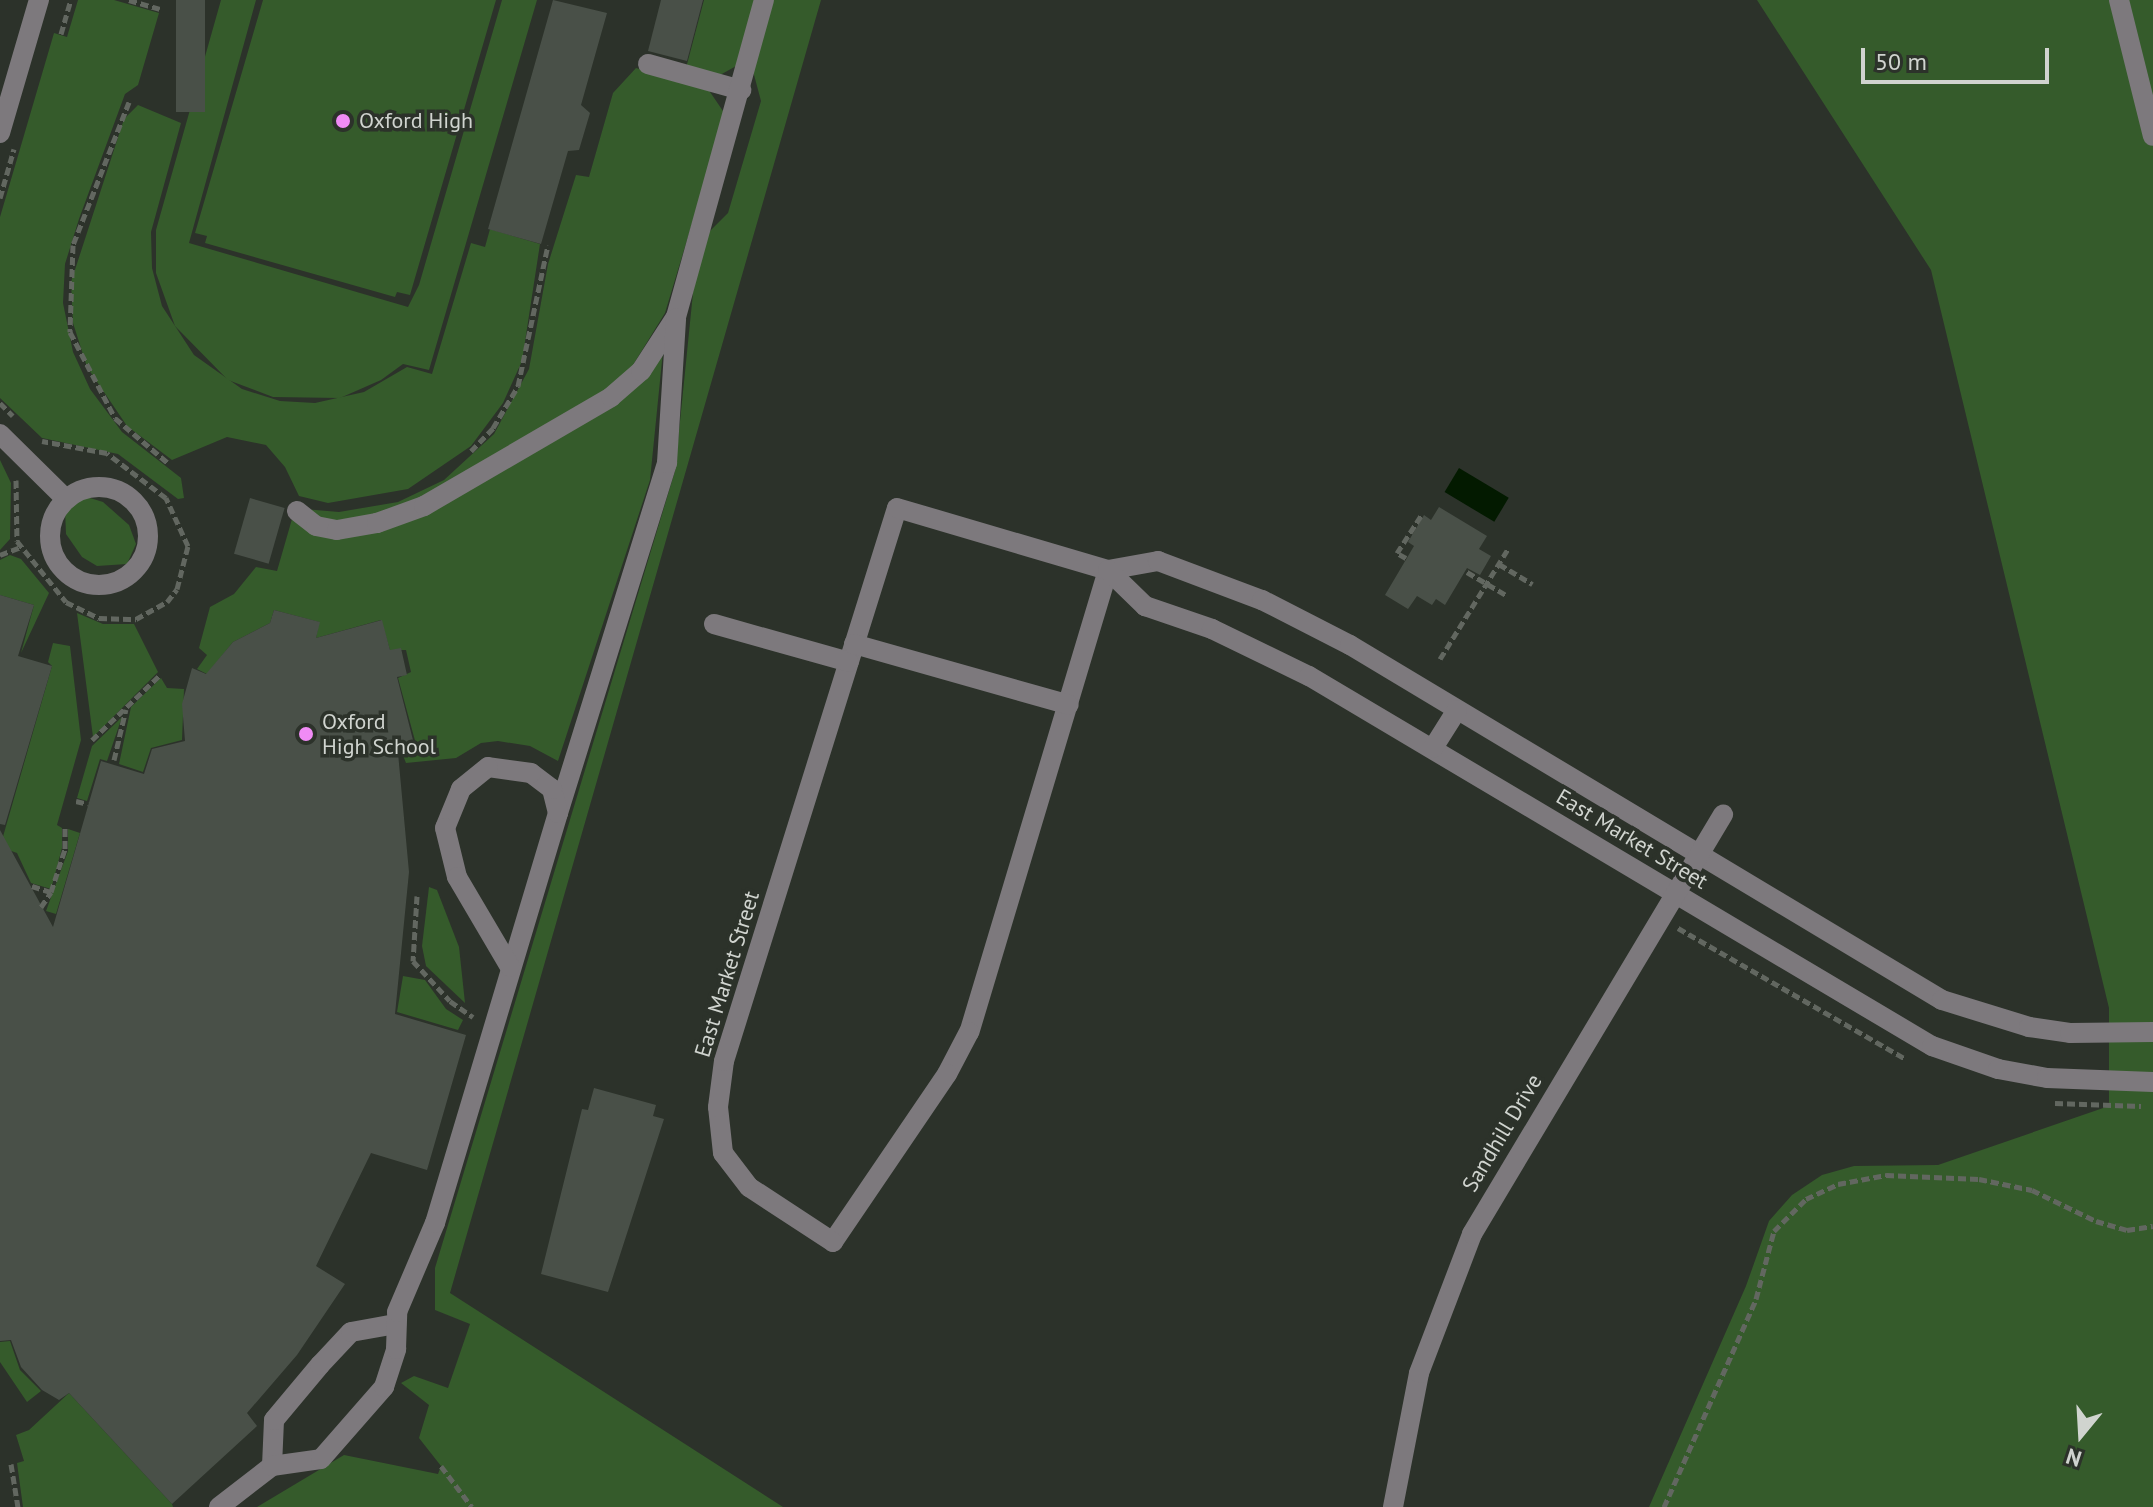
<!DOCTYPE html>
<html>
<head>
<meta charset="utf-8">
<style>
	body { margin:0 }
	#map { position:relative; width:2153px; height:1507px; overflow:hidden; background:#2c322a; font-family:"PT Sans",sans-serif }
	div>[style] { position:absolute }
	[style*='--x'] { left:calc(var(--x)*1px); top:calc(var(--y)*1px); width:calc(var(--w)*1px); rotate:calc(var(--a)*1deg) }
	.green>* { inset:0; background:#355b2b }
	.water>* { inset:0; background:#031a00; transform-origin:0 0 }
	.building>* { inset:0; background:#495048; transform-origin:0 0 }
	.path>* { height:5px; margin-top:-2.5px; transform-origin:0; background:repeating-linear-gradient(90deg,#626760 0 8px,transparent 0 12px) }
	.minor>* { height:20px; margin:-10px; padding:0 10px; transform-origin:10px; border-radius:10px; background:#7d797d }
	.minor>.ring { margin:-10px; padding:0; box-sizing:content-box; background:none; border:20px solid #7d797d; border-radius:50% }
	.dots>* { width:22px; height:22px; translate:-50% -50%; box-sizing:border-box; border:4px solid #2c322a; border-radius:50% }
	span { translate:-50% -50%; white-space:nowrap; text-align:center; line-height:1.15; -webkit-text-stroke:7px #2c322a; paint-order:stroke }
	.poi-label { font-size:22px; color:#d0d4cf }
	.left { translate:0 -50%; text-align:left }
	.street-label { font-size:22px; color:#d0d4cf }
	.north { position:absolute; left:2041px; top:1395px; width:80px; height:80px; -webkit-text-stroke:6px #2c322a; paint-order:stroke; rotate:198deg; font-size:22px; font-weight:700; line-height:32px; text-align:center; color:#d0d4cf }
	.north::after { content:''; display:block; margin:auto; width:28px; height:36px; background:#d0d4cf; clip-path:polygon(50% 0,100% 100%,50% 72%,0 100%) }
	.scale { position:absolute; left:1861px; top:48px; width:188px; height:36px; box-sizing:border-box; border:4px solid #d0d4cf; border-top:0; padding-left:10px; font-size:24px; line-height:28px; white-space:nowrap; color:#d0d4cf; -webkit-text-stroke:6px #2c322a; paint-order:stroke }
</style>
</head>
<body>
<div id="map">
	<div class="green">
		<div style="clip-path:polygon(78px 0,114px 0,159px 13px,138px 85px,125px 94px,79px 219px,65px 264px,63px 303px,73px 352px,90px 389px,122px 432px,181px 478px,184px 498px,178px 499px,118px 454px,42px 438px,0 398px,0 217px,54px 33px,67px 37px)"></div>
		<div style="clip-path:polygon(221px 0,256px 0,189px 243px,408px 307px,419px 285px,502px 0,537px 0,429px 370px,403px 364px,381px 380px,340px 398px,273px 397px,228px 380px,175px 326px,156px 273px,156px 230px)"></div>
		<div style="clip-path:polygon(263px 0,496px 0,410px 295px,397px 292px,395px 297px,205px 243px,207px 236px,195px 233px)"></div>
		<div style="clip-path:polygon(704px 0,757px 0,738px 65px,720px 75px,686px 68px)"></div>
		<div style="clip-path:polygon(773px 0,821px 0,450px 1293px,783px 1507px,257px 1507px,344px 1455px,438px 1474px,441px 1466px,419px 1438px,429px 1405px,401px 1383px,414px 1376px,448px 1388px,470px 1324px,435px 1310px,435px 1268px,675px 471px,694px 283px,707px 234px,728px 213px,761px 101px,753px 71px)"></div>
		<div style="clip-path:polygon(1757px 0,2153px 0,2153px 1507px,1649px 1507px,1746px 1286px,1769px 1221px,1792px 1195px,1822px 1175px,1854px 1166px,1938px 1165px,2109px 1106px,2109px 1008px,1931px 270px)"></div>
		<div style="clip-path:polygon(636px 68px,708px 89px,725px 114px,665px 313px,628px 373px,601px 396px,434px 492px,383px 514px,324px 522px,304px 509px,339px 512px,398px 502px,444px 480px,494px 434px,529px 369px,548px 264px,576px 175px,589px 177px,613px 93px)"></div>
		<div style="clip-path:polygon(138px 105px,181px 123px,151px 232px,152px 268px,162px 306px,194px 355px,242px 389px,280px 401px,315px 403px,364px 392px,407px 367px,432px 374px,471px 243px,485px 247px,490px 229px,540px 244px,522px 361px,503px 403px,471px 446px,408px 489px,328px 503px,299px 496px,285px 467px,266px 445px,227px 437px,172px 460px,127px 426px,87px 367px,73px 323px,71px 282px,124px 119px)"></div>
		<div style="clip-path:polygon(663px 351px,650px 480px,558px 761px,530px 746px,498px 741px,481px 743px,456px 758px,406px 763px,402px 753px,417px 748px,398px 678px,411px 672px,406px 650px,390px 650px,381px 620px,316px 638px,319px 622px,274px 610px,270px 623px,233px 642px,207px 674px,197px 669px,207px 655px,199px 648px,210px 607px,234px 594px,256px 567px,277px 571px,292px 519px,313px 533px,432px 512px)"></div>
		<div style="clip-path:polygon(0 460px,11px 483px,10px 539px,0 550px)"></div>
		<div style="clip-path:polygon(87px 497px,103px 502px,129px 525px,136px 544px,127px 564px,97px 566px,82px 557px,66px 534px,65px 509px)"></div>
		<div style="clip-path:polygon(10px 555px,21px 559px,49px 593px,21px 653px,34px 605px,0 595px,0 560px)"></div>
		<div style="clip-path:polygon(77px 613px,103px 624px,134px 624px,158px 672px,93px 737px)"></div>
		<div style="clip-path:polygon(53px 643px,70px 646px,81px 740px,57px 825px,62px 828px,62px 848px,51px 889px,31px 883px,17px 853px,0 847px,52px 666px,48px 662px)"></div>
		<div style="clip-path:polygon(161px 678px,167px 688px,184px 689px,182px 740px,151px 748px,143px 772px,119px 764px,131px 707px)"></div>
		<div style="clip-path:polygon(122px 717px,107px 761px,100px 759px,87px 801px,77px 798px,92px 746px)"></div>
		<div style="clip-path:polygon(68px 829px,80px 833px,56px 914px,46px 911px,68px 851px)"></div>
		<div style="clip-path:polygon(429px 887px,437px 890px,459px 947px,465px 1003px,426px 966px,422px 946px)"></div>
		<div style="clip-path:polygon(403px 976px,425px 980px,446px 1009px,463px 1020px,458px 1030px,397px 1012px)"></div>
		<div style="clip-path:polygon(10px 1341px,20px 1370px,41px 1391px,27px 1402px,0 1362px,0 1342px)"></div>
		<div style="clip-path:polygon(69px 1393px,172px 1504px,173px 1507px,23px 1507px,17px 1463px,24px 1461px,16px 1435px,29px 1430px)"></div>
	</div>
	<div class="water">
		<div style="left:1459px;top:468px;width:58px;height:28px;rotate:31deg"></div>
	</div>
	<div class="building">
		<div style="left:176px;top:0;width:29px;height:112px"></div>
		<div style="clip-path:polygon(553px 0,607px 13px,581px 105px,590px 113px,579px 150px,568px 151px,541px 244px,488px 229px)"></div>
		<div style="clip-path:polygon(661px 0,703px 0,687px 61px,648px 51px)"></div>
		<div style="left:250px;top:498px;width:36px;height:58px;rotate:16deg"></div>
		<div style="clip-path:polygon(1439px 507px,1487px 536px,1479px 549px,1491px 556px,1480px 575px,1467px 568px,1445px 605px,1436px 599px,1432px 605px,1417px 596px,1408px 609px,1385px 595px,1414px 546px,1408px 542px,1424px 515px,1431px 520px)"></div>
		<div style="clip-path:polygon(0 595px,34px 605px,18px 656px,52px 666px,5px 825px,0 824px)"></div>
		<div style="clip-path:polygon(274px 610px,320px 622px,316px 638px,382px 620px,390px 650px,401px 648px,407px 675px,397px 677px,415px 748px,398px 753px,409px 872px,395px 1014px,466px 1035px,427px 1170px,371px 1153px,316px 1266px,345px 1284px,297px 1355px,247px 1413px,257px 1426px,172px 1504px,69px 1393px,59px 1400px,42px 1390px,21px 1367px,11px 1340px,0 1341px,0 830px,53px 927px,101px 761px,144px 774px,152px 749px,185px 741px,182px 704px,192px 668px,206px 674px,233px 642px,270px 623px)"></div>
		<div style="clip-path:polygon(594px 1088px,656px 1105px,653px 1116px,664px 1119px,608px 1292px,541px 1274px,582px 1109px,588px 1110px)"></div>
	</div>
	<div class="path">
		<div style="--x:129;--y:0;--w:32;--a:16"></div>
		<div style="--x:61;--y:34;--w:35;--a:-74"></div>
		<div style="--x:129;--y:102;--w:154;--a:111.4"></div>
		<div style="--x:73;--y:245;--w:87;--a:92"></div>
		<div style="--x:70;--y:332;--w:97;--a:62.4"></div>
		<div style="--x:115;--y:418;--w:70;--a:40.3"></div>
		<div style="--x:0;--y:198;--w:51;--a:-74.1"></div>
		<div style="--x:0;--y:403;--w:18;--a:45"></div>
		<div style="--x:471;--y:451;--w:32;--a:-46"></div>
		<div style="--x:493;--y:428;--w:49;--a:-59.2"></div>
		<div style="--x:518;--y:386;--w:144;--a:-78"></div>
		<div style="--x:16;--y:480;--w:61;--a:89.1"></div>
		<div style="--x:17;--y:541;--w:78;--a:51.2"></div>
		<div style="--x:66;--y:602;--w:37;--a:26"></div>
		<div style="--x:99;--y:618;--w:37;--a:2"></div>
		<div style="--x:136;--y:619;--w:35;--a:-29"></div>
		<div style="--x:167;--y:602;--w:16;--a:-52"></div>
		<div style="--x:177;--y:589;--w:44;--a:-75.7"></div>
		<div style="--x:188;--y:546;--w:53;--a:-114.6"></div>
		<div style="--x:166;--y:498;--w:74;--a:-142.7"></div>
		<div style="--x:107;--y:453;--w:66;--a:-169.5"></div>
		<div style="--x:0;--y:555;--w:22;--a:-21"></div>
		<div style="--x:1406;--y:558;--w:10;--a:-151"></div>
		<div style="--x:1397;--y:553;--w:46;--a:-57.3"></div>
		<div style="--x:1499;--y:564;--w:39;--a:31"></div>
		<div style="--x:1467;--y:572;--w:45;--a:30.5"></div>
		<div style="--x:1440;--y:659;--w:129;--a:-58.3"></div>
		<div style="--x:92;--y:740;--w:94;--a:-43.7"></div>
		<div style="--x:114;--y:760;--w:52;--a:-76.8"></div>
		<div style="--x:76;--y:801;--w:12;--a:14"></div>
		<div style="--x:32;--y:886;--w:20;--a:18"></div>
		<div style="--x:417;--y:896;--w:65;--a:93.5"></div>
		<div style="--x:413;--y:961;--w:54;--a:47.2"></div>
		<div style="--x:450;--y:1001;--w:28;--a:35"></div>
		<div style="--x:41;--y:907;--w:18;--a:-56"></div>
		<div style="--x:51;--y:892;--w:45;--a:-72"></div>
		<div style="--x:65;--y:849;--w:21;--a:-90"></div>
		<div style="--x:1678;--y:928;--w:261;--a:29.9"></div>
		<div style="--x:2055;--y:1103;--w:86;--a:2"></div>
		<div style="--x:11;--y:1464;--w:44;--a:80.8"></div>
		<div style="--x:441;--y:1466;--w:51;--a:52.9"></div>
		<div style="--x:1664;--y:1507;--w:227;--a:-66.1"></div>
		<div style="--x:1756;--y:1299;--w:70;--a:-75.2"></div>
		<div style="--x:1774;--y:1231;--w:45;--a:-45"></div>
		<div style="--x:1806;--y:1199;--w:35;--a:-25"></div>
		<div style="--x:1838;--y:1184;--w:49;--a:-10.6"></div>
		<div style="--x:1886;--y:1175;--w:93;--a:2.5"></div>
		<div style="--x:1979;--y:1179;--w:54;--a:11.7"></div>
		<div style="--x:2032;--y:1190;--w:71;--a:25.8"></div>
		<div style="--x:2096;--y:1221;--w:32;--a:16"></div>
		<div style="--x:2127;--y:1230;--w:26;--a:-9"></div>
	</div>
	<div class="minor">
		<div style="--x:2119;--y:0;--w:140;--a:76"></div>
		<div style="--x:648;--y:64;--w:97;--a:15.6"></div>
		<div style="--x:0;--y:133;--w:139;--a:-73.7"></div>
		<div style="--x:0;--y:434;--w:93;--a:44.6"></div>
		<div class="ring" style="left:50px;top:487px;width:78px;height:78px"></div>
		<div style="--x:297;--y:511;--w:24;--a:38"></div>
		<div style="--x:316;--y:526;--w:21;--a:11"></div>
		<div style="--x:337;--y:530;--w:41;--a:-9.9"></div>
		<div style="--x:377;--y:523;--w:50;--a:-19.9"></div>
		<div style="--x:424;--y:506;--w:216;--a:-30.2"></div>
		<div style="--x:611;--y:397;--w:40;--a:-41"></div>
		<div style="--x:641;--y:371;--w:64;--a:-57.1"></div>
		<div style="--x:676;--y:317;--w:329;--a:-74.5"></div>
		<div style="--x:1108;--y:570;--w:482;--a:106.7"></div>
		<div style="--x:969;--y:1032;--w:47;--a:117.6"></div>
		<div style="--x:947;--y:1074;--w:203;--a:124.2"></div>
		<div style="--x:833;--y:1242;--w:100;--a:-146.8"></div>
		<div style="--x:749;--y:1187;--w:43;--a:-127.4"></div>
		<div style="--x:723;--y:1153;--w:46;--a:-96.2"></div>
		<div style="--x:718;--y:1107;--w:46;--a:-82.6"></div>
		<div style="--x:724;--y:1061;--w:579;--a:-72.63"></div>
		<div style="--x:897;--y:508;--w:220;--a:16.4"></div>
		<div style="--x:1108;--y:570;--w:51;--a:-10.2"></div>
		<div style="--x:1158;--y:561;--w:111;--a:20.6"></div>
		<div style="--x:1262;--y:600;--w:99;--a:27.1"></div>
		<div style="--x:1350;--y:645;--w:690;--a:30.95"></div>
		<div style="--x:1942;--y:1000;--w:91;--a:17.2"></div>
		<div style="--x:2029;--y:1027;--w:41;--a:8.3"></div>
		<div style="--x:2070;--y:1033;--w:83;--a:-0.7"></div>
		<div style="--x:1108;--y:570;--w:52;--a:44.2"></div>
		<div style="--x:1145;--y:606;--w:71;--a:18.9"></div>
		<div style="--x:1212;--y:629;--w:108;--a:25.9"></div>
		<div style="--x:1309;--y:676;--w:725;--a:30.71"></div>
		<div style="--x:1932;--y:1046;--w:70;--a:19.2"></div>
		<div style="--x:1998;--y:1069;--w:50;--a:10.4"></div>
		<div style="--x:2047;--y:1078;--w:106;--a:2.2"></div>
		<div style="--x:714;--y:624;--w:140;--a:15.7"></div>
		<div style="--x:854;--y:644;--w:223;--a:15.8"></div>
		<div style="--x:1433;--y:748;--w:45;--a:-57.7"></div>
		<div style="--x:558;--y:813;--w:367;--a:-72.7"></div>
		<div style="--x:667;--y:463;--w:145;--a:-86.4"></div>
		<div style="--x:272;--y:1466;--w:46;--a:-87.5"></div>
		<div style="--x:274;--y:1420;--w:72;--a:-50.1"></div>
		<div style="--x:320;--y:1365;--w:45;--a:-46.8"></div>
		<div style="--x:351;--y:1332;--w:46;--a:-10.1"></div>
		<div style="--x:219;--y:1507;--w:67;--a:-37.7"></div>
		<div style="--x:272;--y:1466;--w:49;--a:-8.1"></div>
		<div style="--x:321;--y:1459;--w:96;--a:-48.8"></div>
		<div style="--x:384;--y:1387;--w:40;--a:-72"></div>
		<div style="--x:396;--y:1349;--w:37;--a:-88"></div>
		<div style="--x:397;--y:1312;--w:97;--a:-66.9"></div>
		<div style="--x:435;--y:1223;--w:428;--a:-73.3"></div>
		<div style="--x:558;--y:813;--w:25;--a:-104"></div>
		<div style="--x:552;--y:789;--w:26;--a:-143"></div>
		<div style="--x:531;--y:773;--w:43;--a:-172.1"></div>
		<div style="--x:488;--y:767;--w:35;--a:141"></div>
		<div style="--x:461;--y:789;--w:42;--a:112.3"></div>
		<div style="--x:445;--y:828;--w:50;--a:76.2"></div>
		<div style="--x:457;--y:877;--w:104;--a:59.5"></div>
		<div style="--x:1393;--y:1507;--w:136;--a:-79"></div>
		<div style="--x:1419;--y:1373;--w:149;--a:-69.1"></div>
		<div style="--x:1472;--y:1234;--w:489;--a:-59.1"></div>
	</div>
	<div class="dots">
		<div style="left:343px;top:121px;background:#f08bf5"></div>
		<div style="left:306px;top:734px;background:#f08bf5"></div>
	</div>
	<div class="poi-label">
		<span class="left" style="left:359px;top:121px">Oxford High</span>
		<span class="left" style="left:322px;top:734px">Oxford<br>High School</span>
	</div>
	<div class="street-label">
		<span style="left:1632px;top:839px;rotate:31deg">East Market Street</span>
		<span style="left:727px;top:974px;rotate:-73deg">East Market Street</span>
		<span style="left:1502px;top:1133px;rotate:-59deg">Sandhill Drive</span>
	</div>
	<div class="north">N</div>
	<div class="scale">50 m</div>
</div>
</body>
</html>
